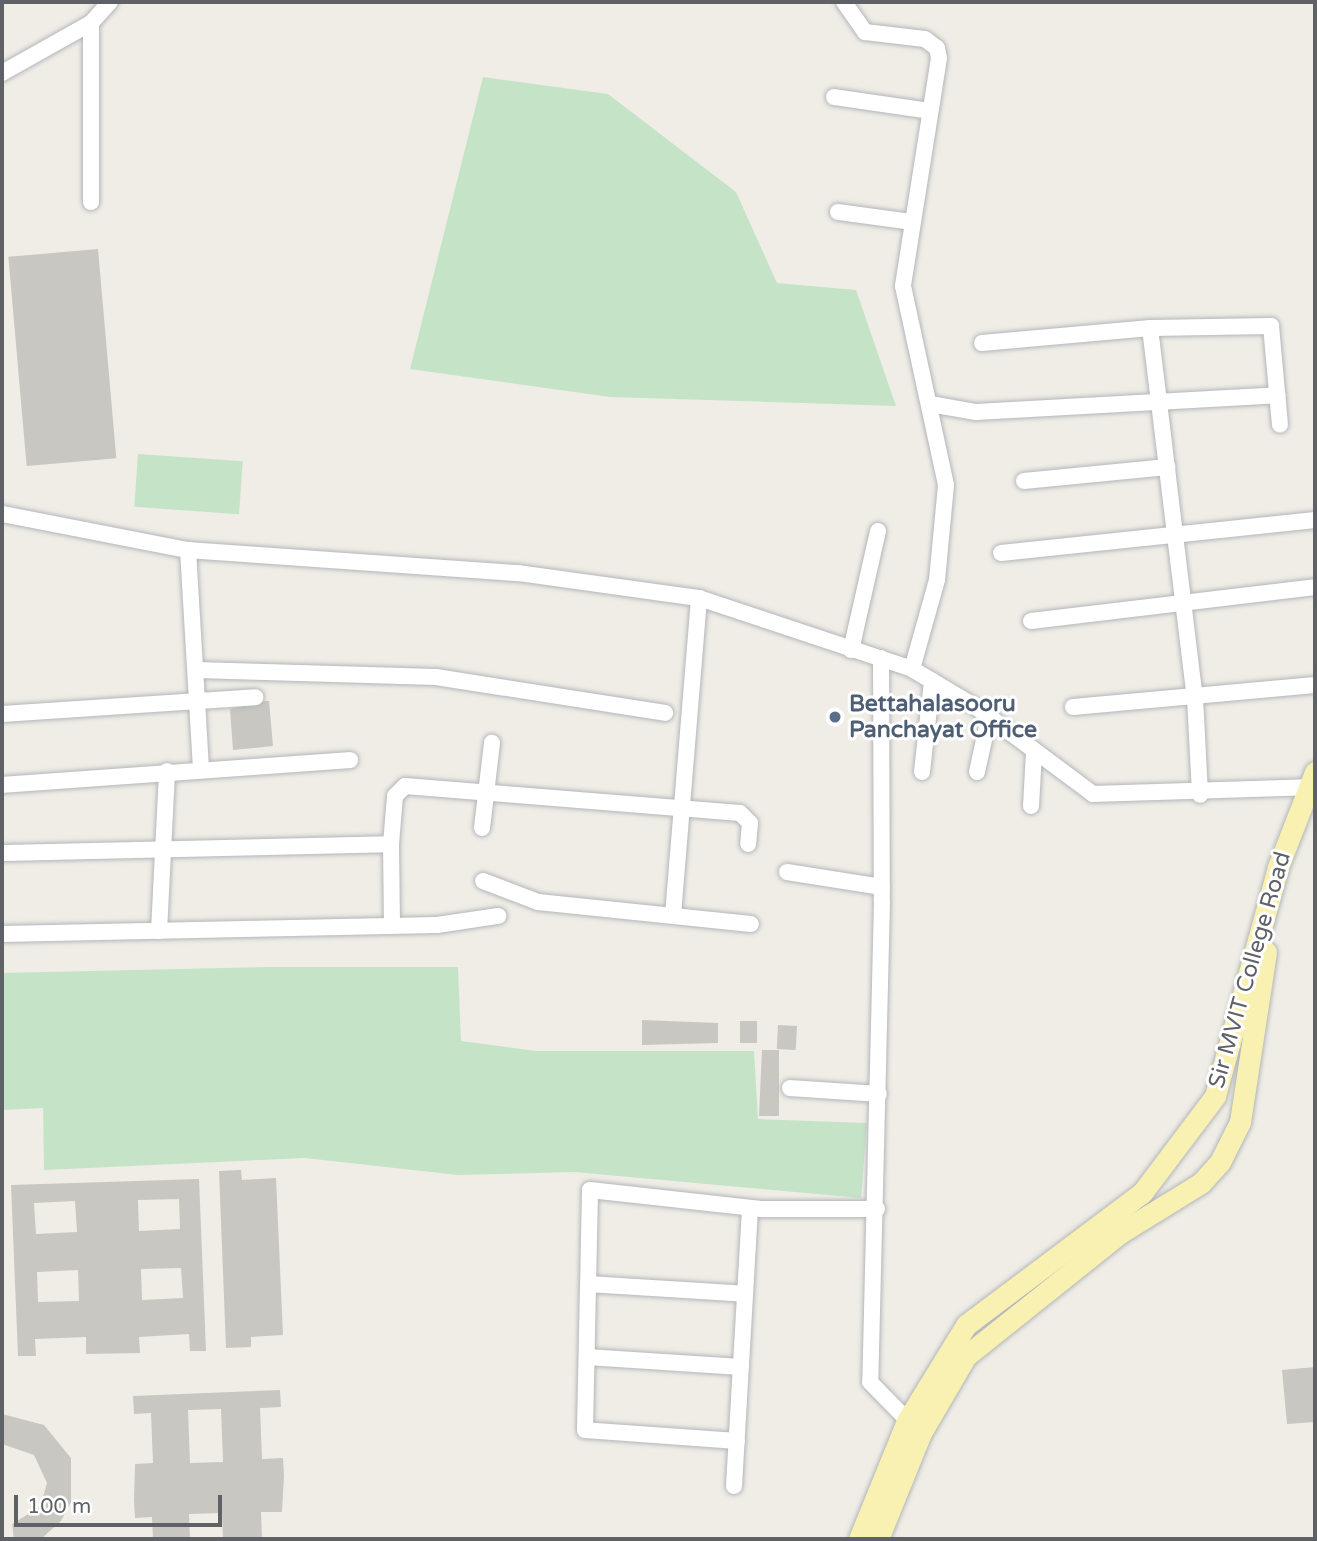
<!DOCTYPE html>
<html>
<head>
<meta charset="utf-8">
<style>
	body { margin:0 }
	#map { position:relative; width:1317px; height:1541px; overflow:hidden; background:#efede6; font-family:"Varela Round",sans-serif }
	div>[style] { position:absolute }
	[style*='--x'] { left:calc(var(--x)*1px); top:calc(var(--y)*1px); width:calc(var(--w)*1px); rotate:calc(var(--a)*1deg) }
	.green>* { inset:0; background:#c5e4c7; transform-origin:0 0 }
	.building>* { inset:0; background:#c8c7c1; transform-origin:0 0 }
	.roads { filter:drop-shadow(0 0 2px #b3b6ba) drop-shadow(0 0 2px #b3b6ba) }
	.minor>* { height:16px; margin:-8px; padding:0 8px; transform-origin:8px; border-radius:8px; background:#fff }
	.major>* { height:21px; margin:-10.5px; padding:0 10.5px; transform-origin:10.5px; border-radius:10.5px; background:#f9f1b2 }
	.dots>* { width:19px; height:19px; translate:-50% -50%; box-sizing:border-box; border:4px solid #fff; border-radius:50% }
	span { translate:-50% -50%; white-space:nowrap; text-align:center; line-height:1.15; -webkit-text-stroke:6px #fff; paint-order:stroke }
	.service-label { font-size:23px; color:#4e5e75; font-weight:700 }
	.left { translate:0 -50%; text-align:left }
	.street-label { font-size:23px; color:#5e6165 }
	.frame { position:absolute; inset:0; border:4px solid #5e6165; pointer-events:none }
	.scale { position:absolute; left:14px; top:1495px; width:208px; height:32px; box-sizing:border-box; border:4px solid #5e6165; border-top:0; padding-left:9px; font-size:21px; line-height:24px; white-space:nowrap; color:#5e6165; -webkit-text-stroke:5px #fff; paint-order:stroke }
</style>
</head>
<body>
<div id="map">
	<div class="green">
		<div style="clip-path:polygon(483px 77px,608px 94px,736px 192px,777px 283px,856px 290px,896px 406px,610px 397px,410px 369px)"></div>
		<div style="left:138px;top:454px;width:105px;height:53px;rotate:4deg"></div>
		<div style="clip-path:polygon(268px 967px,458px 967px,461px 1041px,536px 1051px,754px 1051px,758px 1119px,867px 1123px,861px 1198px,574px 1172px,458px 1175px,305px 1158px,44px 1170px,43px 1108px,2px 1110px,2px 973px)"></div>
	</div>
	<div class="building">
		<div style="left:98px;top:249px;width:210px;height:90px;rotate:85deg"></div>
		<div style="clip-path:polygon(265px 701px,269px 701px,273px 746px,233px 750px,230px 709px)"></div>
		<div style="clip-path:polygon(642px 1020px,718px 1023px,718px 1043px,642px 1045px)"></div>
		<div style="left:740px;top:1021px;width:17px;height:22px"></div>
		<div style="left:778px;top:1025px;width:19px;height:24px;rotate:3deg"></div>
		<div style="clip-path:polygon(762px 1050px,779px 1050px,779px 1116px,759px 1116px)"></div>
		<div style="clip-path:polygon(241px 1170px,242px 1180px,276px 1178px,283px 1335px,251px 1337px,251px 1347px,226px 1348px,219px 1171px)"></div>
		<div style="clip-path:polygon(evenodd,199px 1179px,206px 1351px,190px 1351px,189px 1334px,139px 1337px,140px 1353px,86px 1354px,86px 1337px,35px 1339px,36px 1356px,18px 1356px,11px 1185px,199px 1179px,179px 1199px,180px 1229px,139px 1231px,138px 1200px,179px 1199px,199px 1179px,75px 1201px,77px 1232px,36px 1234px,34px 1203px,75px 1201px,199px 1179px,181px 1268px,183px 1298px,142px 1300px,141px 1269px,181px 1268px,199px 1179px,78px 1270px,79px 1301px,38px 1302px,37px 1272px,78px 1270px)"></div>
		<div style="clip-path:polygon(1315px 1367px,1315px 1422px,1287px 1424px,1282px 1370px)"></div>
		<div style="clip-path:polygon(evenodd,280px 1390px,281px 1407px,260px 1408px,262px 1459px,283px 1458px,284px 1476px,282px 1512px,261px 1512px,262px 1539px,223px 1539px,222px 1513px,189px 1514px,190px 1539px,153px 1539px,152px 1517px,135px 1518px,134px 1501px,135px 1464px,153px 1463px,151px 1413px,134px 1414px,133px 1396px,280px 1390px,221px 1409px,223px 1462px,190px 1463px,188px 1410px,221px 1409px)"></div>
		<div style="clip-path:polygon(2px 1414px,44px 1425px,71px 1458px,71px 1502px,61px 1521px,41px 1539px,14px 1539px,12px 1524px,40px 1507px,47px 1483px,34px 1455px,2px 1444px)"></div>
	</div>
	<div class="roads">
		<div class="minor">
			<div style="--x:844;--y:2;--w:37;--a:55"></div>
			<div style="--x:865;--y:32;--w:60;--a:6.7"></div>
			<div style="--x:925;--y:39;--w:15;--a:37"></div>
			<div style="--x:937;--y:48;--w:10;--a:79"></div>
			<div style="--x:939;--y:58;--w:231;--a:99"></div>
			<div style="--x:903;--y:286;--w:204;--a:77.8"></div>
			<div style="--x:946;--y:485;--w:95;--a:95.4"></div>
			<div style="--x:937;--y:580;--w:92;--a:105.7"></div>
			<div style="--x:2;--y:73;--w:102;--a:-29.3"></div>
			<div style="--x:91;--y:23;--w:28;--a:-48"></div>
			<div style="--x:834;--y:97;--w:97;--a:8.3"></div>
			<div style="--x:91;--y:202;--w:179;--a:-90"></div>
			<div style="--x:838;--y:212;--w:75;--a:7.7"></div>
			<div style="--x:1150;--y:328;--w:121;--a:-0.9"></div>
			<div style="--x:1271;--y:326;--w:99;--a:84.8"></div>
			<div style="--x:982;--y:343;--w:169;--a:-5.1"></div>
			<div style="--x:1150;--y:328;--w:373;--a:83.1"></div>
			<div style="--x:1195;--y:698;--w:97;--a:87"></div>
			<div style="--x:930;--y:404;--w:47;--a:9.9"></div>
			<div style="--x:976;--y:412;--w:302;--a:-3.2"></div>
			<div style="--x:1024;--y:481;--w:144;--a:-5.6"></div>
			<div style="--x:2;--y:514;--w:189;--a:11"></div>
			<div style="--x:188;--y:550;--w:331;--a:4"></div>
			<div style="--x:518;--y:573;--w:183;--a:7.9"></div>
			<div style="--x:699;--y:598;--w:225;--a:18.4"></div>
			<div style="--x:912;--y:669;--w:74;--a:30.7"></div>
			<div style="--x:976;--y:707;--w:146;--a:36.6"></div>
			<div style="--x:1093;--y:794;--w:222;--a:-1.8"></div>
			<div style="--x:188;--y:550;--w:218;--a:86.6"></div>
			<div style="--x:1001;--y:553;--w:316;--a:-6"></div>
			<div style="--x:1031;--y:621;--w:286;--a:-6.8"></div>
			<div style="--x:851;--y:650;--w:122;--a:-77.2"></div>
			<div style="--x:881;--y:658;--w:244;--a:89.8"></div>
			<div style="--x:882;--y:902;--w:480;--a:91.4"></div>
			<div style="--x:870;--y:1382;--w:63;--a:45.6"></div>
			<div style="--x:196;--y:670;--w:240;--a:1.7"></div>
			<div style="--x:436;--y:677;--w:232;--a:8.9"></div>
			<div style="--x:1073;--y:707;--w:243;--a:-5.2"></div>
			<div style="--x:2;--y:714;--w:254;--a:-3.8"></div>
			<div style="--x:922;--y:772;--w:92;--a:-83.7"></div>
			<div style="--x:977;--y:772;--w:56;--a:-77.7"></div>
			<div style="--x:2;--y:785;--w:349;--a:-4.1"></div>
			<div style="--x:1031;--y:806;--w:54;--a:-86.8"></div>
			<div style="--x:482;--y:828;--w:86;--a:-83.3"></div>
			<div style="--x:391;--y:844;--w:48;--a:-85.2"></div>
			<div style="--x:395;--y:796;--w:14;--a:-45"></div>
			<div style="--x:405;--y:786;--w:336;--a:4.6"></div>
			<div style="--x:740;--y:813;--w:14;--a:45"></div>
			<div style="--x:750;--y:823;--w:21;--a:95"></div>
			<div style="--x:2;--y:853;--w:389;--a:-1.3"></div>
			<div style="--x:391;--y:844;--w:80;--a:89.3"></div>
			<div style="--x:787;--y:872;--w:96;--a:9"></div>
			<div style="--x:483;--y:881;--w:59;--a:20.9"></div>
			<div style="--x:538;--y:902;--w:214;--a:5.9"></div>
			<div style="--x:673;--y:915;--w:318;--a:-85.3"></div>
			<div style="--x:159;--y:931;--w:160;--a:-87.1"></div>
			<div style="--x:2;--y:934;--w:435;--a:-1.2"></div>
			<div style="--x:437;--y:925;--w:62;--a:-8.4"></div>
			<div style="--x:790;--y:1088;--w:89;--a:3.9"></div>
			<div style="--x:588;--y:1284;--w:157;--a:3.6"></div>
			<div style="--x:587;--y:1357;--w:154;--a:3.7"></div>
			<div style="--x:737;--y:1441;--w:152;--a:-175.9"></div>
			<div style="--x:585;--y:1430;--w:240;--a:-88.8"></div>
			<div style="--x:590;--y:1190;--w:172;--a:6.3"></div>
			<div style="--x:761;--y:1209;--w:116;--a:0"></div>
			<div style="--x:734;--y:1486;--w:278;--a:-86.7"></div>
		</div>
		<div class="major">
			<div style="--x:859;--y:1539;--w:127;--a:-67.9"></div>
			<div style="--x:907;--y:1421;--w:113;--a:-58.4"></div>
			<div style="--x:966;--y:1325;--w:220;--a:-36.9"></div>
			<div style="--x:1142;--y:1193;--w:121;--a:-53"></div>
			<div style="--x:1215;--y:1096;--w:238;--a:-74.6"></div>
			<div style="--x:1278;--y:867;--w:102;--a:-68.7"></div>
			<div style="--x:878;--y:1539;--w:114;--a:-67.9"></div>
			<div style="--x:921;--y:1433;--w:89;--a:-59.7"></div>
			<div style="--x:966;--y:1356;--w:197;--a:-38.6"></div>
			<div style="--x:1120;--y:1233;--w:95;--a:-31.7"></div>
			<div style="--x:1201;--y:1183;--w:28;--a:-48"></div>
			<div style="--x:1220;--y:1162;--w:45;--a:-63.4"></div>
			<div style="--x:1240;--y:1122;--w:172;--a:-81.3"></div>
		</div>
	</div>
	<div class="dots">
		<div style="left:835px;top:717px;background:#5c6f8a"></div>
	</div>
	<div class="service-label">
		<span class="left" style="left:849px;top:717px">Bettahalasooru<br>Panchayat Office</span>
	</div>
	<div class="street-label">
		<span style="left:1250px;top:970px;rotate:-74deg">Sir MVIT College Road</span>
	</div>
	<div class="frame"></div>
	<div class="scale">100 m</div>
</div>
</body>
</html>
